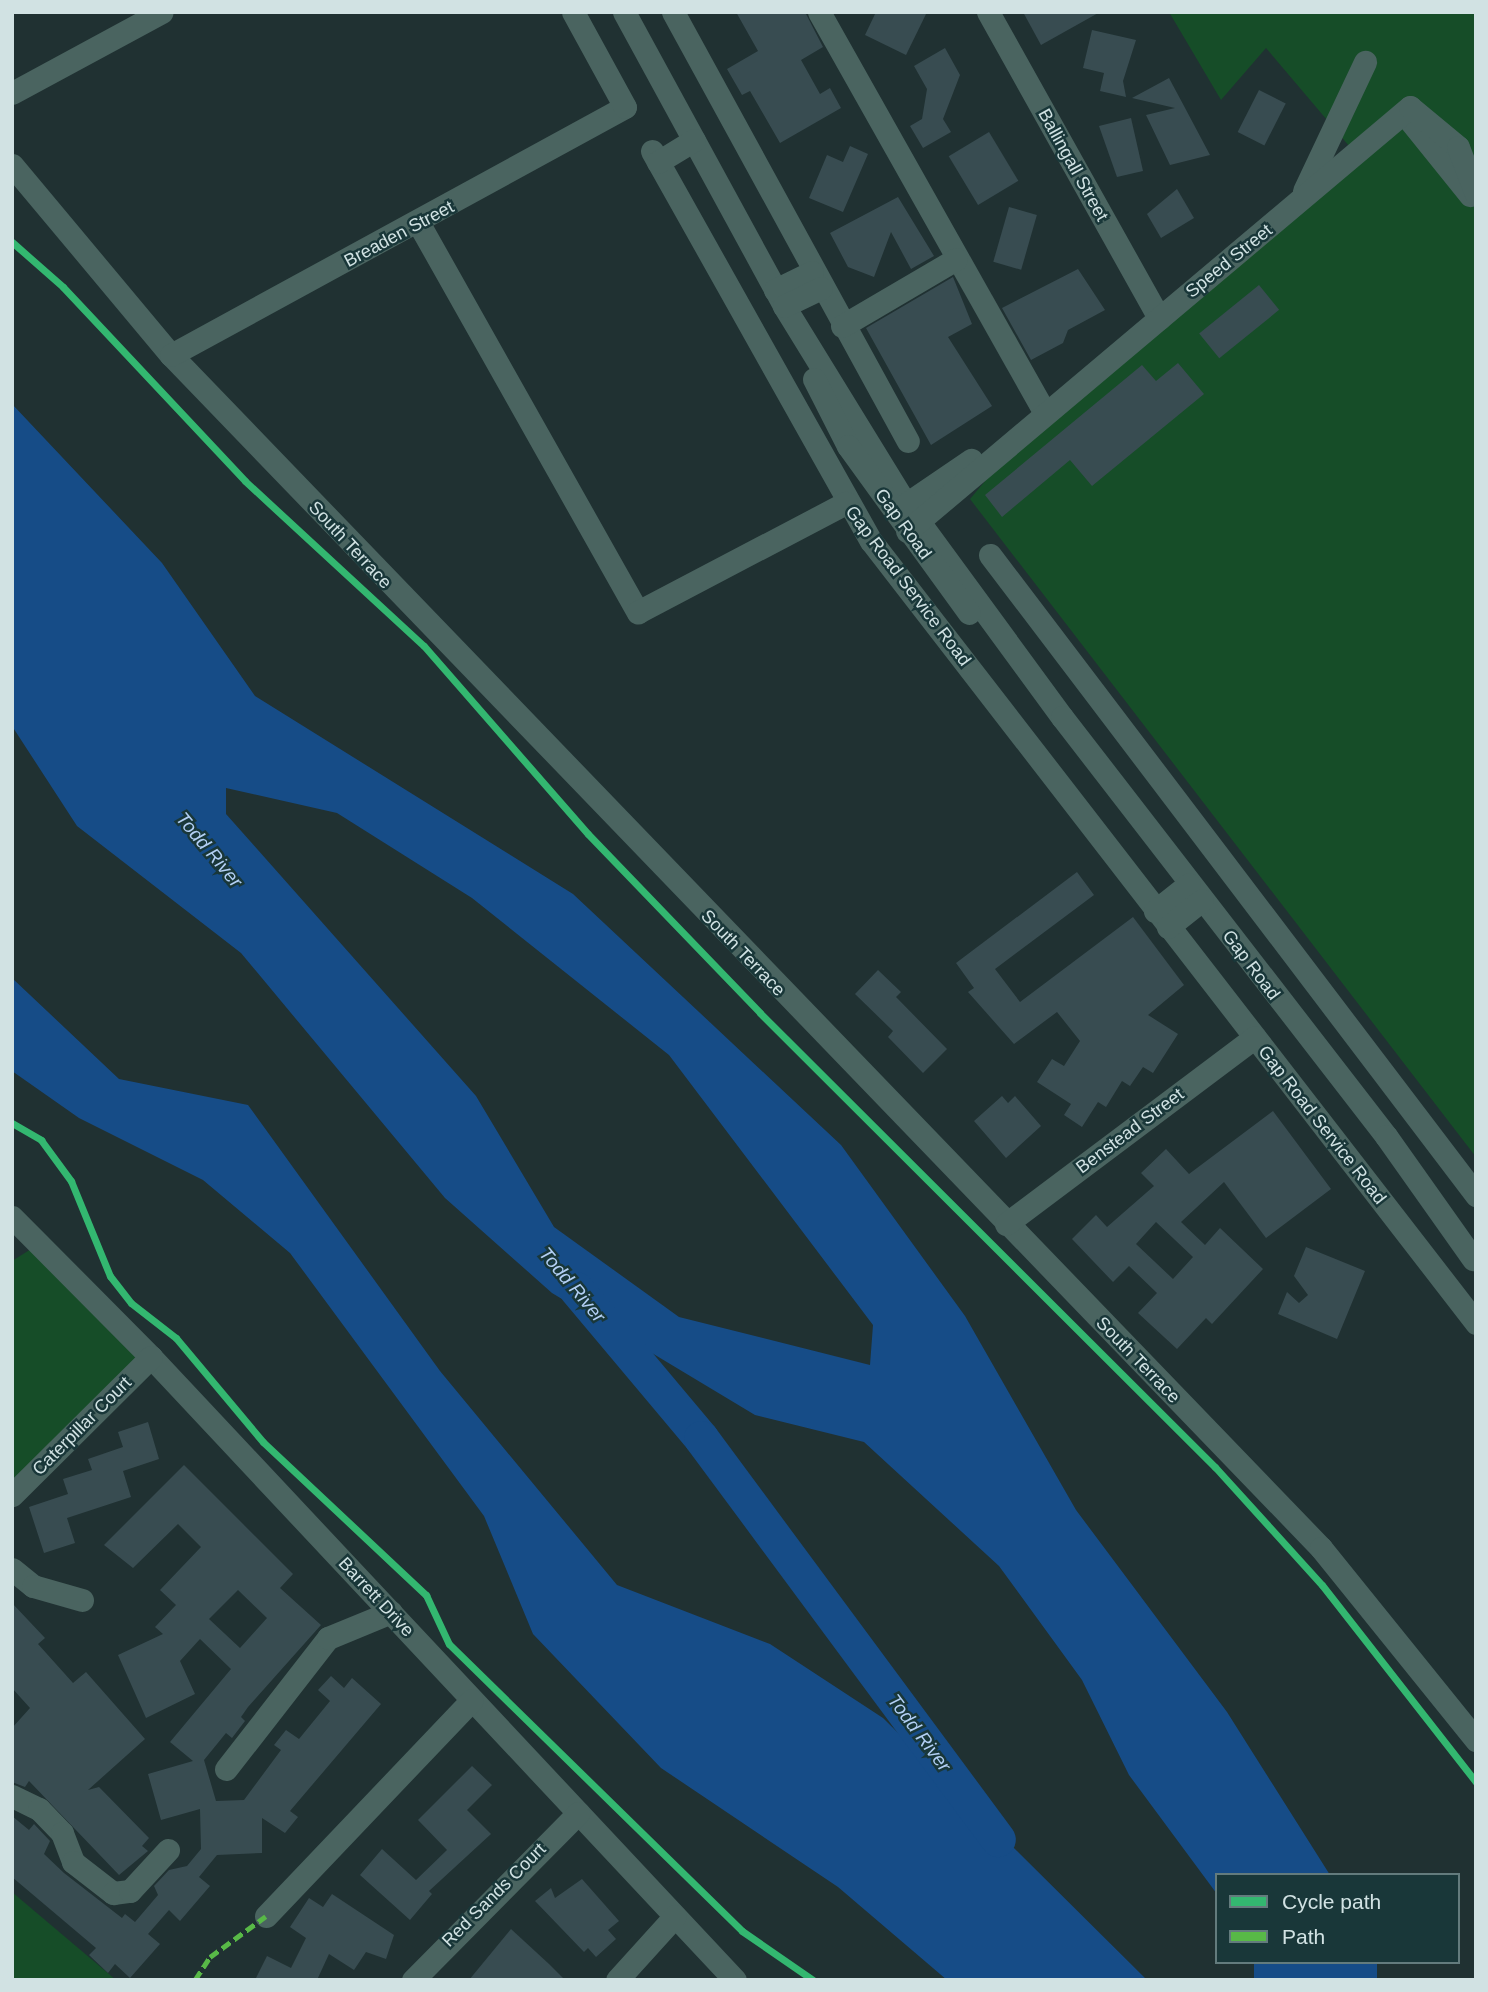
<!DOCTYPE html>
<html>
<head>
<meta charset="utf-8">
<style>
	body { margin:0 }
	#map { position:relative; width:1488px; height:1992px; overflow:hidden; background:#203132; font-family:Arial,sans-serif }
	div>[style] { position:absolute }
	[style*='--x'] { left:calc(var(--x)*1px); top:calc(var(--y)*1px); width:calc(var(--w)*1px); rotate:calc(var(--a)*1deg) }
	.green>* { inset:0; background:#164d28 }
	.water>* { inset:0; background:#164c87; transform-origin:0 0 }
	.river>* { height:35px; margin:-17.5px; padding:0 17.5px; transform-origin:17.5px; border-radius:17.5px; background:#164c87 }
	.building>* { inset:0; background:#384c51; transform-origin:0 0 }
	.minor>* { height:23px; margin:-11.5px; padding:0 11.5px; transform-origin:11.5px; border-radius:11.5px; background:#4a6460 }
	.quiet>* { height:5px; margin-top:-2.5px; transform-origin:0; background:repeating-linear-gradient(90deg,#58b947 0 10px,transparent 0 15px) }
	.cycleway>* { height:7px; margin:-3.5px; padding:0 3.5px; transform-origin:3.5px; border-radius:3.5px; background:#33b770 }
	span { translate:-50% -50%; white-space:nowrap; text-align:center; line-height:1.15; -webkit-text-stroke:5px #193739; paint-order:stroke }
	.street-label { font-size:18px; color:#d1e2e3 }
	.water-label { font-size:19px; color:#b2cff4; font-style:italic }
	.frame { position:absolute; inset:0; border:14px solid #d1e2e3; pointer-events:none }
	.legend { position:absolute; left:1215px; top:1873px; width:245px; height:91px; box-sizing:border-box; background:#193739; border:2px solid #637b7d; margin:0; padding:9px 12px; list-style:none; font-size:21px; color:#d1e2e3 }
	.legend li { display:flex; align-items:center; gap:14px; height:35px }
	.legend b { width:35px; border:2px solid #637b7d }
</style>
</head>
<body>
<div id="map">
	<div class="green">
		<div style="clip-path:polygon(1169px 12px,1476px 12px,1476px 1157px,970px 499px,1044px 411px,1355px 153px,1266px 48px,1221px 100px)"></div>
		<div style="clip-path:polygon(39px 1244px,151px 1357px,12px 1495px,12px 1261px)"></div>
		<div style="clip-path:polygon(12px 1892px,116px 1980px,12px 1980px)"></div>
	</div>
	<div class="water">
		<div style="clip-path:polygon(evenodd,12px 404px,162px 563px,255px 696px,573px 894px,841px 1145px,965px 1316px,1076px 1510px,1227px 1712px,1330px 1875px,1217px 1875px,1217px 1894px,1129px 1775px,1082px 1680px,999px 1566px,864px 1442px,755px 1415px,552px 1293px,445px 1198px,241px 953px,77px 826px,12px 726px,12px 404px,226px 788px,337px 813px,472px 898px,669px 1055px,873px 1325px,870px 1365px,679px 1317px,554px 1227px,476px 1096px,226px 814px,226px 788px)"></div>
		<div style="clip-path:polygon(12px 978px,119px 1079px,248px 1105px,440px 1371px,617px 1585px,770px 1644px,883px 1718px,1147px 1980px,947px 1980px,838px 1887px,661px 1768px,533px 1634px,484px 1516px,290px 1253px,203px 1180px,79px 1118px,12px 1071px)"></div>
		<div style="left:1254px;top:1962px;width:123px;height:18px"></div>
	</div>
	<div class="river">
		<div style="--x:576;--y:1289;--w:194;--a:50"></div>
		<div style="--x:701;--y:1438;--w:499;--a:53.5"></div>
	</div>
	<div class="building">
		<div style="clip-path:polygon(736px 12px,805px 12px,823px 47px,801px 60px,820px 94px,830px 88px,841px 108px,780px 143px,750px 91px,742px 95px,727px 69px,758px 51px)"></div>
		<div style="clip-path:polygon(876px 12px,927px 12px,906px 55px,865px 35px)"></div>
		<div style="clip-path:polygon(1023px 12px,1100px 12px,1041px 45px)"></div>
		<div style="clip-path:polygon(1092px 30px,1136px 40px,1123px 81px,1126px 97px,1100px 91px,1104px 73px,1083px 68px)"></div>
		<div style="clip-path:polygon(945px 48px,960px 75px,943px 119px,951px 132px,923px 148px,910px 126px,922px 119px,927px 89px,914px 66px)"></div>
		<div style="clip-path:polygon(1169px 78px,1184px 106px,1210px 155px,1170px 165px,1146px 115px,1175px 108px,1132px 98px)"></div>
		<div style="left:1259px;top:90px;width:30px;height:47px;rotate:27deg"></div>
		<div style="clip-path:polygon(1131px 118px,1143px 171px,1117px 177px,1099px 126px)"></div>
		<div style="left:989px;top:132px;width:57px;height:47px;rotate:59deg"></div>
		<div style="clip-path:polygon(850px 146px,868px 154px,843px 212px,809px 198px,827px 155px,843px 162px)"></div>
		<div style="clip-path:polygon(1177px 189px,1194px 218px,1161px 238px,1147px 214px)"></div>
		<div style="clip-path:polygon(898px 197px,934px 256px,911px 269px,891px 232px,874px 277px,848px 267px,830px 233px)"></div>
		<div style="left:1009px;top:207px;width:29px;height:57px;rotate:16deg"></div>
		<div style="clip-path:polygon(1078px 269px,1105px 310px,1068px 330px,1063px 343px,1031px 360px,1002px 308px)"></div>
		<div style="clip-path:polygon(953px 277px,972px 324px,948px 337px,992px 406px,931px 445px,866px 328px)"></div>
		<div style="left:1259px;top:285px;width:32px;height:77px;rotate:51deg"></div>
		<div style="clip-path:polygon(1178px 363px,1204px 394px,1092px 486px,1070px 460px,1002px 517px,985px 495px,1142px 365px,1156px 381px)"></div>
		<div style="clip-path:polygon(1077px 872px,1094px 895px,995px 969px,1020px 1002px,1133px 917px,1184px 985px,1148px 1015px,1178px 1034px,1153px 1073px,1143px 1067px,1130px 1086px,1122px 1081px,1106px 1107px,1098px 1102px,1082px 1127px,1064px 1115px,1071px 1104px,1037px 1082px,1052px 1059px,1064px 1066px,1080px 1041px,1057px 1012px,1014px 1044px,968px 992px,974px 988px,956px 963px)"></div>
		<div style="clip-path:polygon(878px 970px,901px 992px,896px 997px,947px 1049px,923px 1073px,888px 1037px,893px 1031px,855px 994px)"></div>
		<div style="clip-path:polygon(1002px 1096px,1008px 1103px,1015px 1096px,1041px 1126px,1006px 1158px,974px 1121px)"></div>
		<div style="clip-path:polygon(evenodd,1273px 1111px,1331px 1189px,1266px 1238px,1224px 1182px,1181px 1222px,1205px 1245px,1220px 1228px,1263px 1269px,1212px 1324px,1206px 1318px,1177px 1349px,1138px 1313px,1157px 1293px,1129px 1266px,1113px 1282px,1072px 1239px,1096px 1215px,1107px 1227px,1154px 1186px,1141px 1173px,1166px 1149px,1189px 1174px,1273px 1111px,1156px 1222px,1193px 1257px,1173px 1279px,1136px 1244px,1156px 1222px)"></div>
		<div style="clip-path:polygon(1306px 1247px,1365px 1271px,1337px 1339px,1278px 1314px,1287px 1292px,1299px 1303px,1308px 1295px,1294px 1276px)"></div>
		<div style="clip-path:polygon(148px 1422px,159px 1459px,123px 1471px,131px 1497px,67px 1518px,75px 1543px,44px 1553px,29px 1507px,68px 1494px,63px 1479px,92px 1470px,88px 1459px,123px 1447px,118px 1432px)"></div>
		<div style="clip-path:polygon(evenodd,184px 1465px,293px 1574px,280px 1588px,321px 1625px,248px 1707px,241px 1717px,245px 1721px,232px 1738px,226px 1733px,204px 1760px,216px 1801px,244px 1800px,281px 1750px,274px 1745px,286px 1730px,299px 1739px,330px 1701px,318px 1690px,331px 1676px,344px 1688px,352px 1678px,381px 1704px,290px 1811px,298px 1817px,285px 1833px,262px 1818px,262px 1853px,217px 1855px,199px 1877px,210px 1886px,180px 1921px,169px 1910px,148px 1934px,160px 1944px,130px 1978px,115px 1964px,108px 1973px,89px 1955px,96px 1948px,12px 1877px,12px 1816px,29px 1830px,34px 1824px,50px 1841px,44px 1854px,64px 1873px,122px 1918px,125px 1914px,135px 1922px,158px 1895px,154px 1886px,169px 1870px,187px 1866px,201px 1849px,200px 1809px,161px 1820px,148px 1774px,193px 1761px,170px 1742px,231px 1669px,200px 1639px,180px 1661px,195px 1694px,146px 1718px,118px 1655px,163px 1634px,155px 1627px,176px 1605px,160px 1590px,201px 1547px,178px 1524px,133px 1568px,104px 1545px,184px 1465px,238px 1590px,267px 1618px,240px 1648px,209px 1619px,238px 1590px)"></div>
		<div style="clip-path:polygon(12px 1603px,45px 1638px,38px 1644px,73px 1683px,86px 1672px,145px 1739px,88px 1790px,99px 1787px,149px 1838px,142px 1846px,148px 1851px,119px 1875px,29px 1781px,25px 1787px,12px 1782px,12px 1728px,30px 1708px,12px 1688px)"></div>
		<div style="clip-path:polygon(472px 1766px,492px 1785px,467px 1810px,491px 1834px,429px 1891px,432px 1894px,410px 1920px,360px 1875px,382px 1849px,416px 1880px,447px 1850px,418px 1820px)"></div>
		<div style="clip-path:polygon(582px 1879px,619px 1921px,608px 1930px,616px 1939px,596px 1957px,588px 1948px,584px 1952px,535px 1901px,551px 1888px,555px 1898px)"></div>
		<div style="clip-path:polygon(332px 1894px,394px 1935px,386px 1959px,366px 1952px,354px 1970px,329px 1954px,317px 1980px,255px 1980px,267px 1956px,291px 1968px,306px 1938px,290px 1927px,309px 1898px,323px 1907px)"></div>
		<div style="clip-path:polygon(511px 1929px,549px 1964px,565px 1980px,469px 1980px)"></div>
	</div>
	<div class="minor">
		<div style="--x:624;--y:12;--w:335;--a:61.4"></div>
		<div style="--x:784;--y:306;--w:233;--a:58.4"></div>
		<div style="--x:906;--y:504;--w:264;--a:53.8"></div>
		<div style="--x:1062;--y:717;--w:530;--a:52.29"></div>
		<div style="--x:1386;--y:1136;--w:151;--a:54.7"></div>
		<div style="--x:673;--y:12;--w:489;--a:61.3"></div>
		<div style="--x:819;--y:12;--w:458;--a:60.6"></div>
		<div style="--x:988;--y:12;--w:351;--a:60.8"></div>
		<div style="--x:12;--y:93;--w:170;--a:-28.4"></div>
		<div style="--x:1408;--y:118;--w:99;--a:51.2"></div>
		<div style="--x:652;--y:151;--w:447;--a:60.7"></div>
		<div style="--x:871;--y:541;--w:989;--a:52.27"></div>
		<div style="--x:658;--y:162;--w:42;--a:-31.4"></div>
		<div style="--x:12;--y:165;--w:248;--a:50.1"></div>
		<div style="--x:171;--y:355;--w:1657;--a:46.05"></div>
		<div style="--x:1321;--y:1548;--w:247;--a:51.1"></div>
		<div style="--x:1304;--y:191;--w:143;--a:-64.7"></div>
		<div style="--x:419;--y:224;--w:446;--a:60.6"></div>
		<div style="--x:638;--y:612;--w:235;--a:-27.7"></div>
		<div style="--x:775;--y:290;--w:41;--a:-25.9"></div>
		<div style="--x:784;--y:306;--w:41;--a:-25.9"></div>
		<div style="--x:842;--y:326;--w:132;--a:-30.4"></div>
		<div style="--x:171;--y:355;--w:517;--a:-28.65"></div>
		<div style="--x:625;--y:107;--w:108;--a:-118.7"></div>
		<div style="--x:814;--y:379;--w:75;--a:63.1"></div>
		<div style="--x:848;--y:446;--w:206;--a:54.1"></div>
		<div style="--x:896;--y:511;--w:91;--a:-34.2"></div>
		<div style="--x:907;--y:531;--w:658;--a:-40.13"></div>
		<div style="--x:1410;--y:107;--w:62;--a:39.8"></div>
		<div style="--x:1458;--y:147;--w:50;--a:69"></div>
		<div style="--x:990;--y:555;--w:804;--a:52.79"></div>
		<div style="--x:1155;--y:911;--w:43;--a:-38.5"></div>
		<div style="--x:1168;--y:927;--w:43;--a:-38.5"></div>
		<div style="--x:12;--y:1217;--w:197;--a:45.2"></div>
		<div style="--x:151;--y:1357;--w:854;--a:46.85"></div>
		<div style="--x:1006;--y:1224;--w:311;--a:-36.9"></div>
		<div style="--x:12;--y:1495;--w:196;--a:-44.8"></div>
		<div style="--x:12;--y:1569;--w:27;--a:39"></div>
		<div style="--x:33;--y:1586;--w:51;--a:15.9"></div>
		<div style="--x:226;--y:1769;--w:166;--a:-52.1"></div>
		<div style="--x:328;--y:1638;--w:68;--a:-22.4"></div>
		<div style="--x:12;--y:1796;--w:30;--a:26"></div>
		<div style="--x:39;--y:1809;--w:33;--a:46"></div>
		<div style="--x:62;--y:1833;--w:31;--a:69"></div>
		<div style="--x:73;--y:1862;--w:51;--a:37.8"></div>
		<div style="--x:113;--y:1893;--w:17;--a:-7"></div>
		<div style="--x:130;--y:1891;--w:56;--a:-47.2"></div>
		<div style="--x:266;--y:1916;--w:298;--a:-46.4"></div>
		<div style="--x:413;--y:1980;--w:235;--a:-45.3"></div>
		<div style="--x:617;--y:1980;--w:86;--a:-47.8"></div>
	</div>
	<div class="quiet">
		<div style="--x:195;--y:1980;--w:27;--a:-57"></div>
		<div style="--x:210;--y:1957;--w:69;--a:-36.2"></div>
	</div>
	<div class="cycleway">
		<div style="--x:12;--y:242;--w:68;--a:41.4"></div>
		<div style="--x:63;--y:287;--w:266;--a:46.8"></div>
		<div style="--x:245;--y:481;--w:243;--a:42.7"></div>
		<div style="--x:424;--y:646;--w:249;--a:48.9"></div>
		<div style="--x:588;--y:834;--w:248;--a:46.1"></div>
		<div style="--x:760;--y:1013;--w:643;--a:44.94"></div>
		<div style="--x:1215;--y:1467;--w:159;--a:47.8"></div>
		<div style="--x:1322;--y:1585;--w:250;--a:52"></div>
		<div style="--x:12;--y:1123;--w:34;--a:30"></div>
		<div style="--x:41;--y:1140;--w:51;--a:53.8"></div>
		<div style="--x:71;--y:1181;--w:103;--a:67.7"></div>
		<div style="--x:110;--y:1276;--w:34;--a:52"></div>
		<div style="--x:131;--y:1303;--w:57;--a:37.9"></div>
		<div style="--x:176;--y:1338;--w:136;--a:50.1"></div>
		<div style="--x:263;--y:1442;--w:224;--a:43.2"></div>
		<div style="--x:426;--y:1595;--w:54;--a:64.9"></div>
		<div style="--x:449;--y:1644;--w:410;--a:44.4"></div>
		<div style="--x:742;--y:1931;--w:86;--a:34.6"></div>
	</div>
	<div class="street-label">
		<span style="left:1073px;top:165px;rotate:61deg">Ballingall Street</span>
		<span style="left:399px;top:234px;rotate:-28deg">Breaden Street</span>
		<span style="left:1229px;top:261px;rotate:-39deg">Speed Street</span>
		<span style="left:903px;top:524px;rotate:54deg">Gap Road</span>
		<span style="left:350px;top:545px;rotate:47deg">South Terrace</span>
		<span style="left:908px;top:586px;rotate:53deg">Gap Road Service Road</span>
		<span style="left:743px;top:953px;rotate:46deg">South Terrace</span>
		<span style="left:1251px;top:965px;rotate:53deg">Gap Road</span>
		<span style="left:1322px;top:1125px;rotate:52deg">Gap Road Service Road</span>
		<span style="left:1130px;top:1131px;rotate:-37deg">Benstead Street</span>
		<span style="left:1138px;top:1360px;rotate:46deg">South Terrace</span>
		<span style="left:82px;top:1426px;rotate:-45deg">Caterpillar Court</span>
		<span style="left:376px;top:1597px;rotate:47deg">Barrett Drive</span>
		<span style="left:494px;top:1895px;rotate:-45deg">Red Sands Court</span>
	</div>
	<div class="water-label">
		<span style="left:209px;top:850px;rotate:50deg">Todd River</span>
		<span style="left:572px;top:1285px;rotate:50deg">Todd River</span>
		<span style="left:919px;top:1733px;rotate:53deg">Todd River</span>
	</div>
	<div class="frame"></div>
	<ul class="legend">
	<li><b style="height:9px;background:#33b770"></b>Cycle path</li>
	<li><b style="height:9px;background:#58b947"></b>Path</li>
	</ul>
</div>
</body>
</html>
